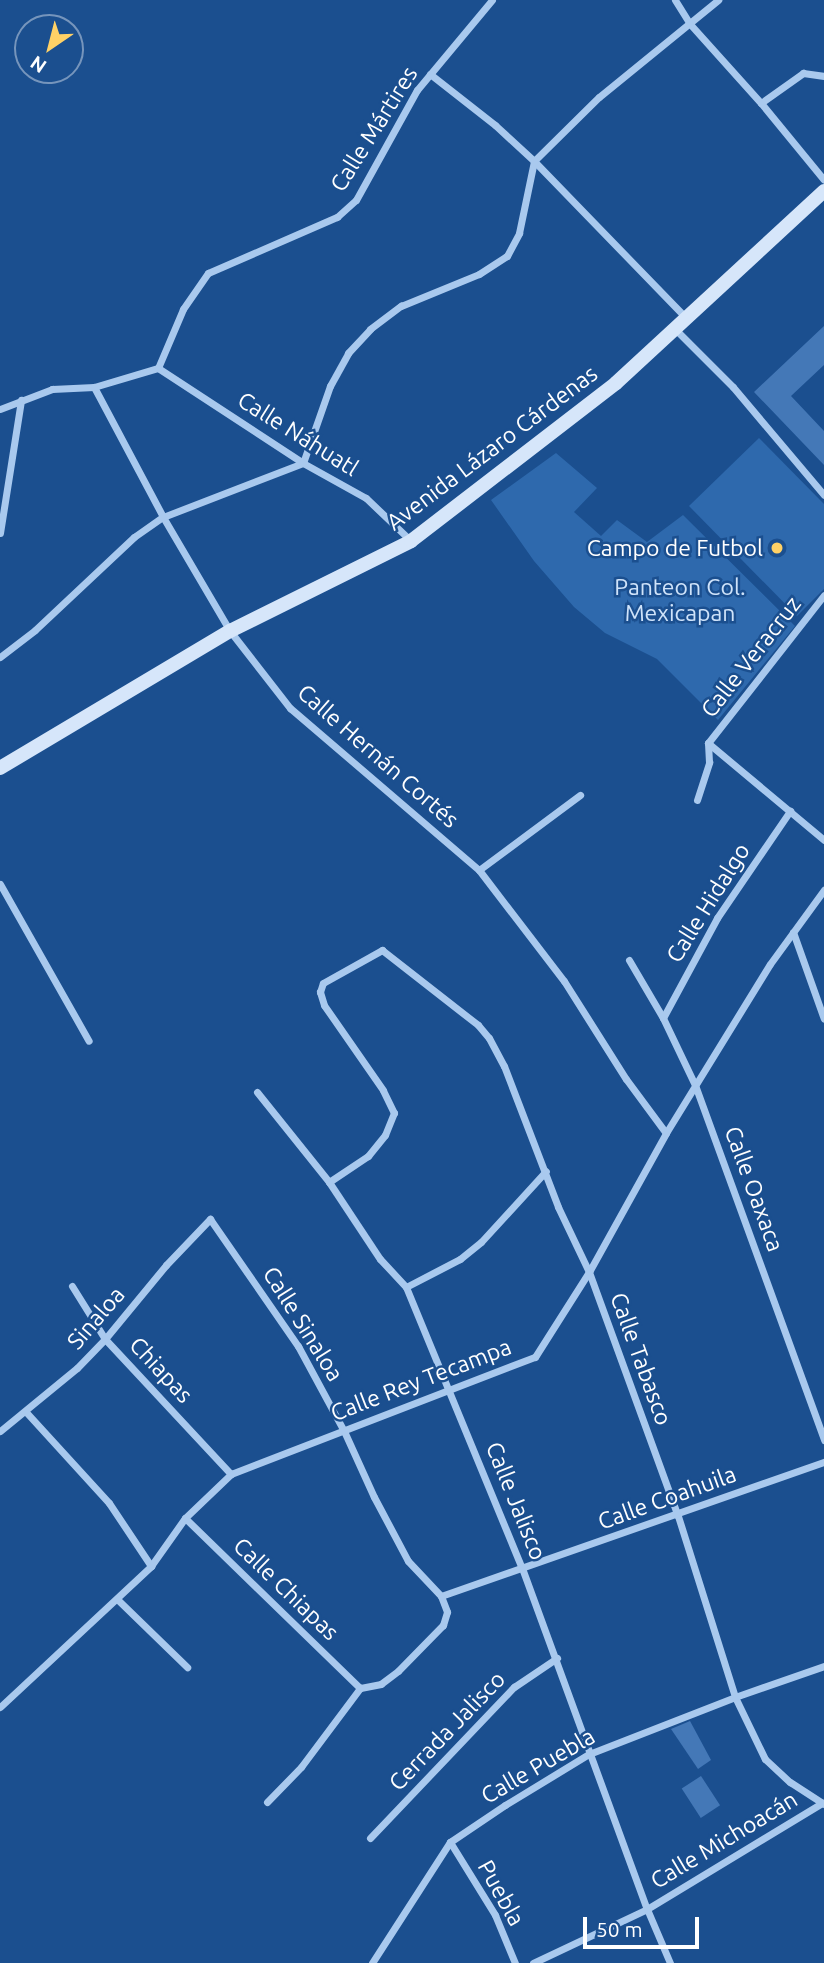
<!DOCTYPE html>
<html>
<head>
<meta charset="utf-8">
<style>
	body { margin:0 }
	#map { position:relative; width:824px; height:1963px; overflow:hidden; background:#1b4f8f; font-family:Ubuntu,sans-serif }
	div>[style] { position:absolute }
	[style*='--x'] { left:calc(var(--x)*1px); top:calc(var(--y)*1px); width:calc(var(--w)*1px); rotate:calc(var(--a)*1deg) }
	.green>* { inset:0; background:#2e69ad }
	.building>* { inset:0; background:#4478b7; transform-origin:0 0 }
	.minor>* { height:7px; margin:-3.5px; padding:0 3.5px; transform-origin:3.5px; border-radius:3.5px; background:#a9c9ee }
	.secondary>* { height:14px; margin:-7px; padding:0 7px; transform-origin:7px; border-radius:7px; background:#d6e6fa }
	.dots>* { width:19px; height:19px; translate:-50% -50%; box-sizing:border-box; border:4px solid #1b4f8f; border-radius:50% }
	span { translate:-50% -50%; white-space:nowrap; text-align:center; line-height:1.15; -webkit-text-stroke:5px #1b4f8f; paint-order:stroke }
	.street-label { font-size:23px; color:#fff }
	.poi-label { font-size:23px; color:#fff }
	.right { translate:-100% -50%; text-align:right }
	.park-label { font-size:23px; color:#cfe3fa }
	.north { position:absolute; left:14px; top:14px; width:70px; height:70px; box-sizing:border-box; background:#1b4f8f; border:2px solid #7695bc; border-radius:50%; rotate:215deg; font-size:19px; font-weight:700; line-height:28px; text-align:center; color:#fff }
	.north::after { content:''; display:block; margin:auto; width:24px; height:32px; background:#ffd166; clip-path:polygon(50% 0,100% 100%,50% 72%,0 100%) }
	.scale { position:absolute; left:583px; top:1917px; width:116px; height:32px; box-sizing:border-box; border:4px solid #fff; border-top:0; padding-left:9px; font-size:21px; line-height:24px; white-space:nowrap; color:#fff; -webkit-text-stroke:5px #1b4f8f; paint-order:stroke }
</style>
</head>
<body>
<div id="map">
	<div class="green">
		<div style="clip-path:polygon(759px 438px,824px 504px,824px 589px,797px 616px,689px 506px)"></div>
		<div style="clip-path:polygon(556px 453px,597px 488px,574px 512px,601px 536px,617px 520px,647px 542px,683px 515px,795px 626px,718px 720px,657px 659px,605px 633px,574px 607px,534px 561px,491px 500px)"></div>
	</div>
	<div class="building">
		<div style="clip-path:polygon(824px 326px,824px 365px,791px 396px,824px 431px,824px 465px,754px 392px)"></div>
		<div style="clip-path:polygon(690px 1721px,711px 1760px,698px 1769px,671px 1729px)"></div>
		<div style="left:701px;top:1776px;width:35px;height:23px;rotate:57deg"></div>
	</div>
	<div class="minor">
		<div style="--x:675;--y:0;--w:28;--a:58"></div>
		<div style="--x:690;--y:24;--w:106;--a:48.1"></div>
		<div style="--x:761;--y:103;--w:99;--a:50.7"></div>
		<div style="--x:430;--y:74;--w:83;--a:38.1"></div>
		<div style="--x:495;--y:125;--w:53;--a:42.7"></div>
		<div style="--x:534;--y:161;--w:219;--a:45.9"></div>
		<div style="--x:761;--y:103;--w:52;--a:-35.5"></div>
		<div style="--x:803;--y:73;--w:21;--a:8"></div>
		<div style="--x:675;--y:329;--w:82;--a:45"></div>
		<div style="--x:733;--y:387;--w:141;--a:49.9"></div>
		<div style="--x:158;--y:368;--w:64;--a:-67"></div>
		<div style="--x:183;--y:309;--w:44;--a:-55.2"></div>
		<div style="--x:208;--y:273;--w:141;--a:-23.5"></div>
		<div style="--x:337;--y:217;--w:25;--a:-42"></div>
		<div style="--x:356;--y:200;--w:126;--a:-61"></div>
		<div style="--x:417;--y:90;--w:117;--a:-50.2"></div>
		<div style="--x:158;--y:368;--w:173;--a:33.2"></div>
		<div style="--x:303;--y:463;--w:72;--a:29.1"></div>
		<div style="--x:366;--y:498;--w:62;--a:43.7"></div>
		<div style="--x:94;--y:387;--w:147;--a:62"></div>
		<div style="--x:163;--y:517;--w:132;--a:59.6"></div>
		<div style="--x:230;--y:631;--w:98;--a:52.1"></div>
		<div style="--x:290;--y:708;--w:249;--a:40.6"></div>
		<div style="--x:479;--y:870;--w:140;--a:52.6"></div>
		<div style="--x:564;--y:981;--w:116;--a:57.7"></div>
		<div style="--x:626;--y:1079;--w:67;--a:53.5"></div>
		<div style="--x:0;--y:409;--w:56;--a:-21"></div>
		<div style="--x:52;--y:389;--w:42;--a:-2.7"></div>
		<div style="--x:94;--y:387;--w:67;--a:-16.5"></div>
		<div style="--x:0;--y:533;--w:135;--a:-81"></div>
		<div style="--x:0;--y:657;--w:44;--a:-37.6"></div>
		<div style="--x:35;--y:630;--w:136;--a:-43.2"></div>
		<div style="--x:134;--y:537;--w:35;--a:-35"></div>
		<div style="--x:163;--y:517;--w:150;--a:-21.1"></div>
		<div style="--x:303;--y:463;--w:82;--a:-70.7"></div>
		<div style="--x:330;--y:386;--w:38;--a:-61"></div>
		<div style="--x:348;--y:353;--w:33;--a:-47"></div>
		<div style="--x:370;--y:329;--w:39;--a:-37"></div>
		<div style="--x:401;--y:306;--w:84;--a:-22.3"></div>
		<div style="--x:479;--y:274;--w:33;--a:-33"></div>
		<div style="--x:507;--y:256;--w:26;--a:-62"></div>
		<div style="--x:519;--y:233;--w:74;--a:-78.2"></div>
		<div style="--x:534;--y:161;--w:91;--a:-44.6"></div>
		<div style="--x:599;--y:97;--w:154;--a:-39.2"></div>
		<div style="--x:708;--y:743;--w:188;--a:-51.9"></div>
		<div style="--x:708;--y:743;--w:151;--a:39.9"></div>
		<div style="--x:697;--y:800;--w:40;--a:-72"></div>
		<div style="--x:709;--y:762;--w:19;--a:-93"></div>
		<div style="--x:479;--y:870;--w:126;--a:-36.6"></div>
		<div style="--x:0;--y:884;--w:180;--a:60.5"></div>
		<div style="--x:793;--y:932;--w:92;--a:70.4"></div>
		<div style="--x:629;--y:960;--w:67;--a:59.6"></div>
		<div style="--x:663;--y:1018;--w:74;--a:64.5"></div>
		<div style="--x:695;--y:1085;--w:378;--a:70"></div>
		<div style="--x:663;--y:1018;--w:114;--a:-61.6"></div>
		<div style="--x:717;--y:918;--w:130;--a:-55.7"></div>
		<div style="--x:257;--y:1092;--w:115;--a:51.3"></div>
		<div style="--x:329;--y:1182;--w:92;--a:56.5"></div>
		<div style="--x:380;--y:1259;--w:38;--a:47"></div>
		<div style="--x:406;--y:1287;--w:304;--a:67.6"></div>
		<div style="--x:522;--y:1568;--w:363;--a:69.9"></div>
		<div style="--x:647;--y:1909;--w:59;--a:66.9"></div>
		<div style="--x:329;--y:1182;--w:47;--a:-33.7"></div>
		<div style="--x:368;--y:1156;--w:27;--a:-51"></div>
		<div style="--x:385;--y:1135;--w:24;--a:-68"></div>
		<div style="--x:394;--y:1113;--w:25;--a:-116"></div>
		<div style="--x:383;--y:1090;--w:103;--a:-124.8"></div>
		<div style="--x:324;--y:1005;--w:14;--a:-107"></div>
		<div style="--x:320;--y:992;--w:9;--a:-72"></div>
		<div style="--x:323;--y:983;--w:68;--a:-29.2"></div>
		<div style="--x:382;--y:950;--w:122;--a:38"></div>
		<div style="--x:478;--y:1025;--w:17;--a:50"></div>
		<div style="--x:489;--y:1038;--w:32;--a:62"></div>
		<div style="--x:504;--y:1066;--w:151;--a:69"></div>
		<div style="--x:558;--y:1207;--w:72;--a:64.5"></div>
		<div style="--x:589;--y:1272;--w:260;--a:70"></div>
		<div style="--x:678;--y:1516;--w:190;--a:72.5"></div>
		<div style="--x:735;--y:1697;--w:69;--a:64.2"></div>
		<div style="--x:765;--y:1759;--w:34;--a:43"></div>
		<div style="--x:790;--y:1782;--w:40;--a:32.9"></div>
		<div style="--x:72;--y:1286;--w:62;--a:58.1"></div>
		<div style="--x:105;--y:1339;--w:185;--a:47"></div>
		<div style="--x:406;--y:1287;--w:61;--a:-27.4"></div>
		<div style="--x:460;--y:1259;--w:27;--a:-39"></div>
		<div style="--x:481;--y:1242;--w:96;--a:-47.5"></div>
		<div style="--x:26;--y:1412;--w:123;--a:47.6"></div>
		<div style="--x:109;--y:1503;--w:76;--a:56.3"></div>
		<div style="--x:0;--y:1431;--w:99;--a:-39.3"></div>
		<div style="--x:77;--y:1368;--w:40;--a:-46"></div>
		<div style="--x:105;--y:1339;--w:96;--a:-50.5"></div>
		<div style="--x:166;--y:1265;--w:64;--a:-46.3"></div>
		<div style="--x:210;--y:1219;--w:155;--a:55.3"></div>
		<div style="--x:298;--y:1346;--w:97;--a:61.6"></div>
		<div style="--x:344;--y:1431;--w:72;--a:65.6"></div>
		<div style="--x:374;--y:1497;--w:72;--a:62"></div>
		<div style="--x:408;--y:1561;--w:48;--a:46.7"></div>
		<div style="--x:441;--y:1596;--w:17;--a:69"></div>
		<div style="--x:447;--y:1612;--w:14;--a:107"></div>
		<div style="--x:443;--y:1625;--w:64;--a:134.4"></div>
		<div style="--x:398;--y:1671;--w:21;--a:143"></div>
		<div style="--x:381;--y:1684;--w:21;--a:169"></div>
		<div style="--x:185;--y:1518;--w:244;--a:44.2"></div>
		<div style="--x:441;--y:1596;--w:406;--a:-19.3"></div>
		<div style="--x:117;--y:1599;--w:98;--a:44.2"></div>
		<div style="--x:0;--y:1707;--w:207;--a:-43"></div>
		<div style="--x:151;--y:1566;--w:59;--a:-54.7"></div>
		<div style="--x:185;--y:1518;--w:64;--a:-43.7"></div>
		<div style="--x:231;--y:1474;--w:326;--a:-21.1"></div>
		<div style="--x:535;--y:1357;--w:101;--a:-57.6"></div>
		<div style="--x:589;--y:1272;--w:159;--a:-61"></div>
		<div style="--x:666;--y:1133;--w:198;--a:-58.4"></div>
		<div style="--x:770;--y:964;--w:92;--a:-53.9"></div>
		<div style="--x:267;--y:1802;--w:49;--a:-45.8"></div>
		<div style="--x:301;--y:1767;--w:99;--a:-53.2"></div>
		<div style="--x:370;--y:1838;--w:209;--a:-46.4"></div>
		<div style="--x:514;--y:1687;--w:52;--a:-34"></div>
		<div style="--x:450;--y:1842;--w:86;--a:58.3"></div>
		<div style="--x:495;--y:1915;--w:52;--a:67.4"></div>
		<div style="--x:372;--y:1963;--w:144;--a:-57.2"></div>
		<div style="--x:450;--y:1842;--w:66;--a:-33.9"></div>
		<div style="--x:505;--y:1805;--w:98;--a:-31.3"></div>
		<div style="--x:589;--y:1754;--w:157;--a:-21.3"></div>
		<div style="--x:735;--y:1697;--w:94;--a:-19.2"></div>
		<div style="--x:533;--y:1963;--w:126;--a:-25.3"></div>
		<div style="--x:647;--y:1909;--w:205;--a:-31.2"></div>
	</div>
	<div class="secondary">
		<div style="--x:0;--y:768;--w:268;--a:-30.8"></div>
		<div style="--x:230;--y:631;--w:202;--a:-26.4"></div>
		<div style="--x:411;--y:541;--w:259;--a:-37.6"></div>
		<div style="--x:616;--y:383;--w:283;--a:-42.7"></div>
	</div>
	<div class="dots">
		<div style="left:777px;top:548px;background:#ffd166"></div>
	</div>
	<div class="street-label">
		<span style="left:374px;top:129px;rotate:-58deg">Calle Mártires</span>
		<span style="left:298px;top:434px;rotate:32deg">Calle Náhuatl</span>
		<span style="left:492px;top:448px;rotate:-37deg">Avenida Lázaro Cárdenas</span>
		<span style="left:751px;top:657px;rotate:-52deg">Calle Veracruz</span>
		<span style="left:378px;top:756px;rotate:41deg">Calle Hernán Cortés</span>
		<span style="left:708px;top:903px;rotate:-58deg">Calle Hidalgo</span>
		<span style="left:754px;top:1189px;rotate:70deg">Calle Oaxaca</span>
		<span style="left:96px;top:1318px;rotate:-49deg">Sinaloa</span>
		<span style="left:303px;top:1324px;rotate:58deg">Calle Sinaloa</span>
		<span style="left:641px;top:1359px;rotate:70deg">Calle Tabasco</span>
		<span style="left:161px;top:1370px;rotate:47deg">Chiapas</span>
		<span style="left:421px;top:1380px;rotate:-21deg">Calle Rey Tecampa</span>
		<span style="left:667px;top:1498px;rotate:-20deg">Calle Coahuila</span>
		<span style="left:516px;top:1501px;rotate:68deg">Calle Jalisco</span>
		<span style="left:286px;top:1589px;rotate:44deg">Calle Chiapas</span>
		<span style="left:447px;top:1731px;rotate:-46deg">Cerrada Jalisco</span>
		<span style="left:538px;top:1766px;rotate:-30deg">Calle Puebla</span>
		<span style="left:724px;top:1840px;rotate:-31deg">Calle Michoacán</span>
		<span style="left:501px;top:1893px;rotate:61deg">Puebla</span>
	</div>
	<div class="poi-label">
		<span class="right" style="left:763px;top:548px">Campo de Futbol</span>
	</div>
	<div class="park-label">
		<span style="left:680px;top:600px">Panteon Col.<br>Mexicapan</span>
	</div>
	<div class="north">N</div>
	<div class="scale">50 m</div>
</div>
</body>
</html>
